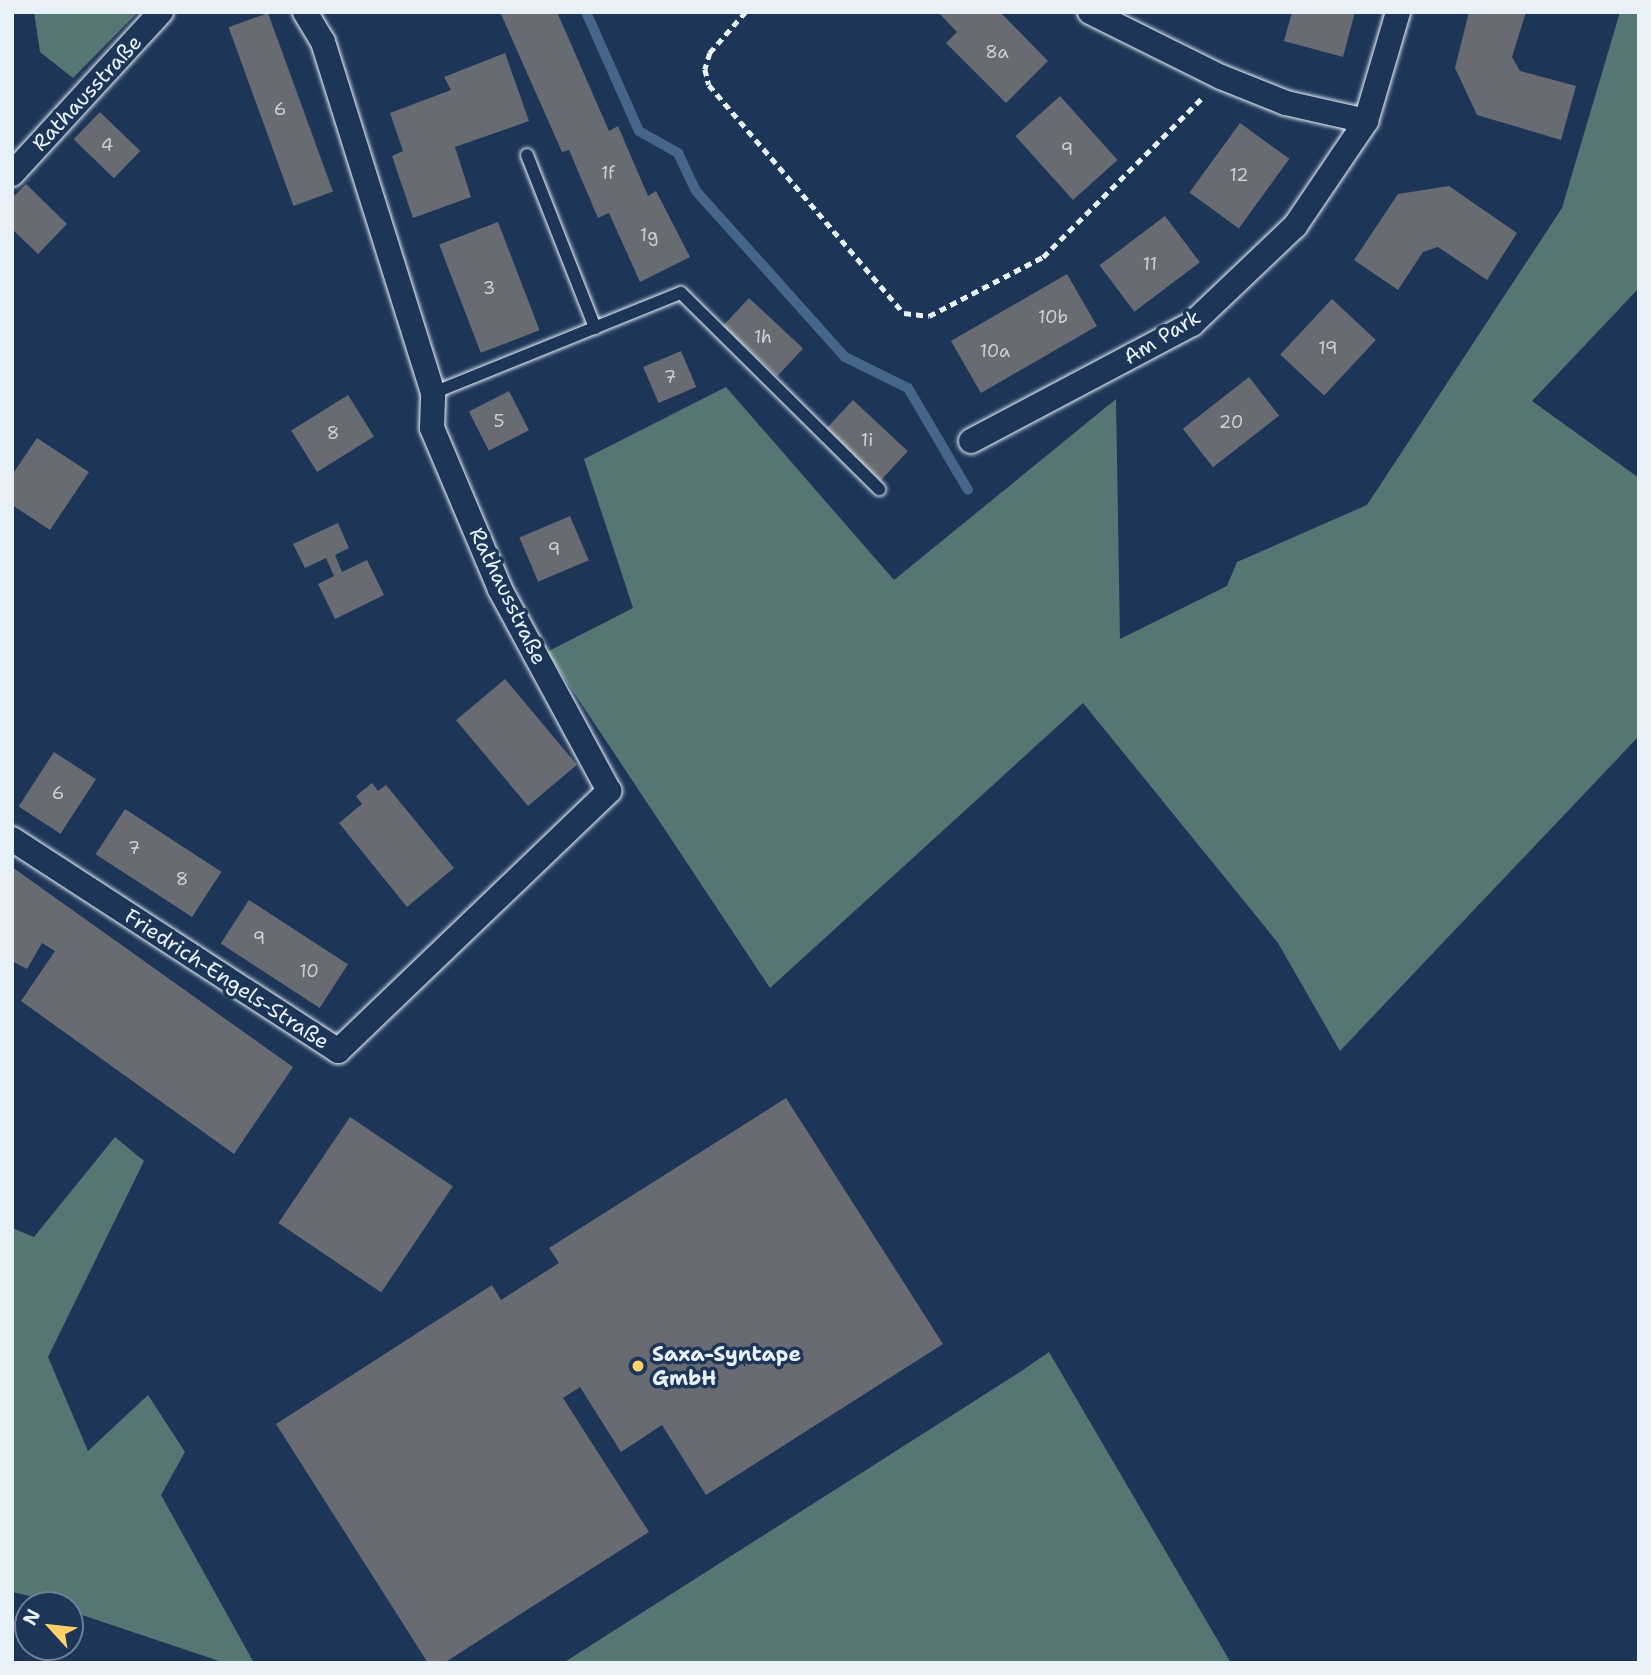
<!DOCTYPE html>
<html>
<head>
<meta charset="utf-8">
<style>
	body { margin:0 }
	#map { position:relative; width:1651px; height:1675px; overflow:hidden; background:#1d3557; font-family:"Shantell Sans",sans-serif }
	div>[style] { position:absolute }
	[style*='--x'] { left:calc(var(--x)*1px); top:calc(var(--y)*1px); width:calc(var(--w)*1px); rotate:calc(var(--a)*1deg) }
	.green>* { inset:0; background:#567674 }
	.stream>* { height:10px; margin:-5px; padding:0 5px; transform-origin:5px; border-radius:5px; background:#45658b }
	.building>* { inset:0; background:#686b72; transform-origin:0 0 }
	.path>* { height:4.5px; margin-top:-2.25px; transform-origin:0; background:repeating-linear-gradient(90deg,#e8f1f8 0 7px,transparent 0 12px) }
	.roads { filter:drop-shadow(0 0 2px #e8f1f8) drop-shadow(0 0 2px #e8f1f8) }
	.service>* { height:12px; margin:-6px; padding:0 6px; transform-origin:6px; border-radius:6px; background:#1d3557 }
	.minor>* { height:24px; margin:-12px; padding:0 12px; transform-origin:12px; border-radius:12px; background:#1d3557 }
	.dots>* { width:19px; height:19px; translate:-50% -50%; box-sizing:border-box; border:4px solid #1d3557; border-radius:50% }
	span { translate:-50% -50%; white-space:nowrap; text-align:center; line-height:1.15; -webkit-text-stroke:7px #1d3557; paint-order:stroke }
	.number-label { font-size:18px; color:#c8d0d6 }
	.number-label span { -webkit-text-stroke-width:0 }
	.street-label { font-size:21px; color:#e8f1f8 }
	.poi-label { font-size:21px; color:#e8f1f8; font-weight:700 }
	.left { translate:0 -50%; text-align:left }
	.frame { position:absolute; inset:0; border:14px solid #e8f1f8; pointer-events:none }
	.north { position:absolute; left:14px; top:1591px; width:70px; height:70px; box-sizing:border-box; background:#1d3557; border:2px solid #6e8097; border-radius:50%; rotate:297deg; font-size:19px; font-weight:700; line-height:28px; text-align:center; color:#e8f1f8 }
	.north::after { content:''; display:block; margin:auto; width:24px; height:32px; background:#ffd166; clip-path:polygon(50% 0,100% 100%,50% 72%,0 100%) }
</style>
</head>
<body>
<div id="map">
	<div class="green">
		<div style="clip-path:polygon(34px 12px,138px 12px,73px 78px,40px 52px)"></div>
		<div style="clip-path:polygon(1620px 12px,1639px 12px,1639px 288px,1532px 401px,1639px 478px,1639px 736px,1340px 1051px,1278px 943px,1083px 703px,770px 988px,547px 652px,633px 608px,584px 459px,726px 387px,894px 580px,1116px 399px,1120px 639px,1227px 586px,1237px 562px,1367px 505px,1562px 208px)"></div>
		<div style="clip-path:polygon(115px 1137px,144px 1161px,48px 1357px,88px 1451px,148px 1395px,185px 1452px,161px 1495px,254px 1663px,225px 1663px,70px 1611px,70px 1605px,12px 1592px,12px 1228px,34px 1237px)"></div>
		<div style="clip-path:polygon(1049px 1352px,1231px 1663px,563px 1663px,1023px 1370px)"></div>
	</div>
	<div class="stream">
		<div style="--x:586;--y:12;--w:130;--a:66"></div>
		<div style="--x:639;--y:131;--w:45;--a:29.4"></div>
		<div style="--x:678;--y:153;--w:42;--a:64.7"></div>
		<div style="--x:696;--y:191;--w:223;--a:48.1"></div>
		<div style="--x:845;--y:357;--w:70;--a:26.2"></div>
		<div style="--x:908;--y:388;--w:118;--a:59.5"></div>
	</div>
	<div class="building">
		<div style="clip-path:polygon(500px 12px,557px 12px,609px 131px,618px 126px,648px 196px,656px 191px,690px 257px,640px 282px,609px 213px,598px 218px,569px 150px,562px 152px)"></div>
		<div style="clip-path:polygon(938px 12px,1000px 12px,1048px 61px,1006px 103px,946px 43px,957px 32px)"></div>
		<div style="clip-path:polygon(1292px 12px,1355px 12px,1343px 57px,1284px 41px)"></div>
		<div style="clip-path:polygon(1469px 12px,1526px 12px,1512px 57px,1520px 71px,1576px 86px,1561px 140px,1477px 115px,1455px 68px)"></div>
		<div style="left:268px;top:13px;width:190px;height:42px;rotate:70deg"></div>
		<div style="clip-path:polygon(505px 53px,529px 121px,455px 147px,471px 197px,413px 218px,392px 156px,403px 151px,390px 113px,451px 90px,444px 77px)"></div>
		<div style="left:1060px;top:96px;width:86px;height:60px;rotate:48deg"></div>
		<div style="left:100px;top:112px;width:56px;height:38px;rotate:44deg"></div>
		<div style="left:1240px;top:123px;width:61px;height:86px;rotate:36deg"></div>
		<div style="clip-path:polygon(26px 184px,67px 224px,38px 254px,12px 229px,12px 198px)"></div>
		<div style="clip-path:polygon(1449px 186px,1517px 233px,1487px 280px,1438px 247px,1423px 252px,1398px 290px,1354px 260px,1398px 194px)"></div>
		<div style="left:1165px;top:216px;width:58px;height:82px;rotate:53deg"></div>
		<div style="left:498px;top:222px;width:116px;height:63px;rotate:69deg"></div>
		<div style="left:1067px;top:274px;width:60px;height:134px;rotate:60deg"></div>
		<div style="left:749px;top:298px;width:74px;height:38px;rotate:43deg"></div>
		<div style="left:1332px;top:299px;width:60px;height:76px;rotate:43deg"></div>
		<div style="left:681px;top:351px;width:39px;height:41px;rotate:67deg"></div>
		<div style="left:1249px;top:377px;width:49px;height:84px;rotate:52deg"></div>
		<div style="left:509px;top:391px;width:44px;height:45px;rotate:63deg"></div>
		<div style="left:348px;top:395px;width:49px;height:67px;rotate:58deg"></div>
		<div style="left:853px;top:400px;width:75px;height:40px;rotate:43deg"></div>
		<div style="clip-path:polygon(37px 438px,89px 472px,50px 530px,12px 505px,12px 475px)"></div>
		<div style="left:570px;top:516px;width:48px;height:55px;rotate:67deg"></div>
		<div style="clip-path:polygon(338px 523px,349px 548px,335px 555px,342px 572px,367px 560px,384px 595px,335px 619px,318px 584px,334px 576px,326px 558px,305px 568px,293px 544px)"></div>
		<div style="left:505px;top:679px;width:112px;height:64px;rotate:50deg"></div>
		<div style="left:54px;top:752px;width:50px;height:65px;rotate:33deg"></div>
		<div style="clip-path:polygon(372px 783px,378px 791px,386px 785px,454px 868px,407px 907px,339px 823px,362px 804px,356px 796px)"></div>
		<div style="left:125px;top:809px;width:115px;height:54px;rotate:33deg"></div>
		<div style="clip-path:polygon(12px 867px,293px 1067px,234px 1154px,21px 1001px,55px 951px,42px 943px,27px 969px,12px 961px)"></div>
		<div style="left:249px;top:900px;width:118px;height:52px;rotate:33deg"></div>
		<div style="clip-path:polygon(786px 1098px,943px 1344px,706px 1495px,662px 1425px,621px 1452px,580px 1387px,563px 1398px,649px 1532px,444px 1663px,428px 1663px,276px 1424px,492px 1285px,501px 1300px,559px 1263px,549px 1248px)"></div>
		<div style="left:350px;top:1117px;width:124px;height:128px;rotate:34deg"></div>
	</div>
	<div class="path">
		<div style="--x:746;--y:12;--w:55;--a:131.3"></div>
		<div style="--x:710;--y:53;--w:17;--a:107"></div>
		<div style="--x:705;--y:69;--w:16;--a:76"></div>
		<div style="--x:709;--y:85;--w:300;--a:49.5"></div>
		<div style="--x:904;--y:313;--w:25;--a:7"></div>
		<div style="--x:929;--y:316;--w:128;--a:-27.4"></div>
		<div style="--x:1043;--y:257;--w:225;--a:-45"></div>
	</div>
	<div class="roads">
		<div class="service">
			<div style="--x:527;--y:155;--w:186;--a:68.5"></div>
			<div style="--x:433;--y:393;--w:267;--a:-22"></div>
			<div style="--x:681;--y:293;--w:279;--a:44.7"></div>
		</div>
		<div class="minor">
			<div style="--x:1090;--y:12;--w:146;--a:26.4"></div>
			<div style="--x:1221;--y:77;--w:70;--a:21.8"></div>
			<div style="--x:1286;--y:103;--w:82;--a:12.7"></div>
			<div style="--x:12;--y:174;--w:220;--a:-47.4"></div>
			<div style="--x:971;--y:441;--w:250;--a:-27.9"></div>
			<div style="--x:1192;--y:324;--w:142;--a:-43.6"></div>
			<div style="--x:1295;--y:226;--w:127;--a:-55.9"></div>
			<div style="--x:1366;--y:121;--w:114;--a:-73.6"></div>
			<div style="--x:12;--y:839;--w:389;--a:33"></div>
			<div style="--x:338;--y:1051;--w:376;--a:-43.8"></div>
			<div style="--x:609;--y:791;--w:230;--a:-118.4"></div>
			<div style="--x:500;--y:589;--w:175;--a:-112.9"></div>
			<div style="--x:432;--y:428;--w:35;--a:-88"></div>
			<div style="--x:433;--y:393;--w:368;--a:-107.4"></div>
			<div style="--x:323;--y:42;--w:35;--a:-121"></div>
		</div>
	</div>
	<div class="dots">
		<div style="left:638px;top:1366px;background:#ffd166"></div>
	</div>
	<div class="number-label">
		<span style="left:997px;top:52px">8a</span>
		<span style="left:280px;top:109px">6</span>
		<span style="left:107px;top:145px">4</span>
		<span style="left:1067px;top:149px">9</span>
		<span style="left:608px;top:173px">1f</span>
		<span style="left:1239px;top:175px">12</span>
		<span style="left:649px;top:235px">1g</span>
		<span style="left:1150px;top:264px">11</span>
		<span style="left:489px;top:288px">3</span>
		<span style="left:1053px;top:317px">10b</span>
		<span style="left:763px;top:337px">1h</span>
		<span style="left:1328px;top:348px">19</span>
		<span style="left:995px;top:351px">10a</span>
		<span style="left:670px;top:377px">7</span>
		<span style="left:499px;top:421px">5</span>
		<span style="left:1231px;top:422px">20</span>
		<span style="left:333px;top:433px">8</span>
		<span style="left:867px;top:440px">1i</span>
		<span style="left:554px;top:549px">9</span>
		<span style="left:58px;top:793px">6</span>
		<span style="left:134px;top:848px">7</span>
		<span style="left:182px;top:879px">8</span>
		<span style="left:259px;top:938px">9</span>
		<span style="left:309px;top:971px">10</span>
	</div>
	<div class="street-label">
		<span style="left:87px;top:93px;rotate:-47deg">Rathausstraße</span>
		<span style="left:1162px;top:337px;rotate:-31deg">Am Park</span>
		<span style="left:508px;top:596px;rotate:64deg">Rathausstraße</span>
		<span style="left:227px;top:979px;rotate:33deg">Friedrich-Engels-Straße</span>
	</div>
	<div class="poi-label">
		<span class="left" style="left:652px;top:1366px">Saxa-Syntape<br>GmbH</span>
	</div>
	<div class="frame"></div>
	<div class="north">N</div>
</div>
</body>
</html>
